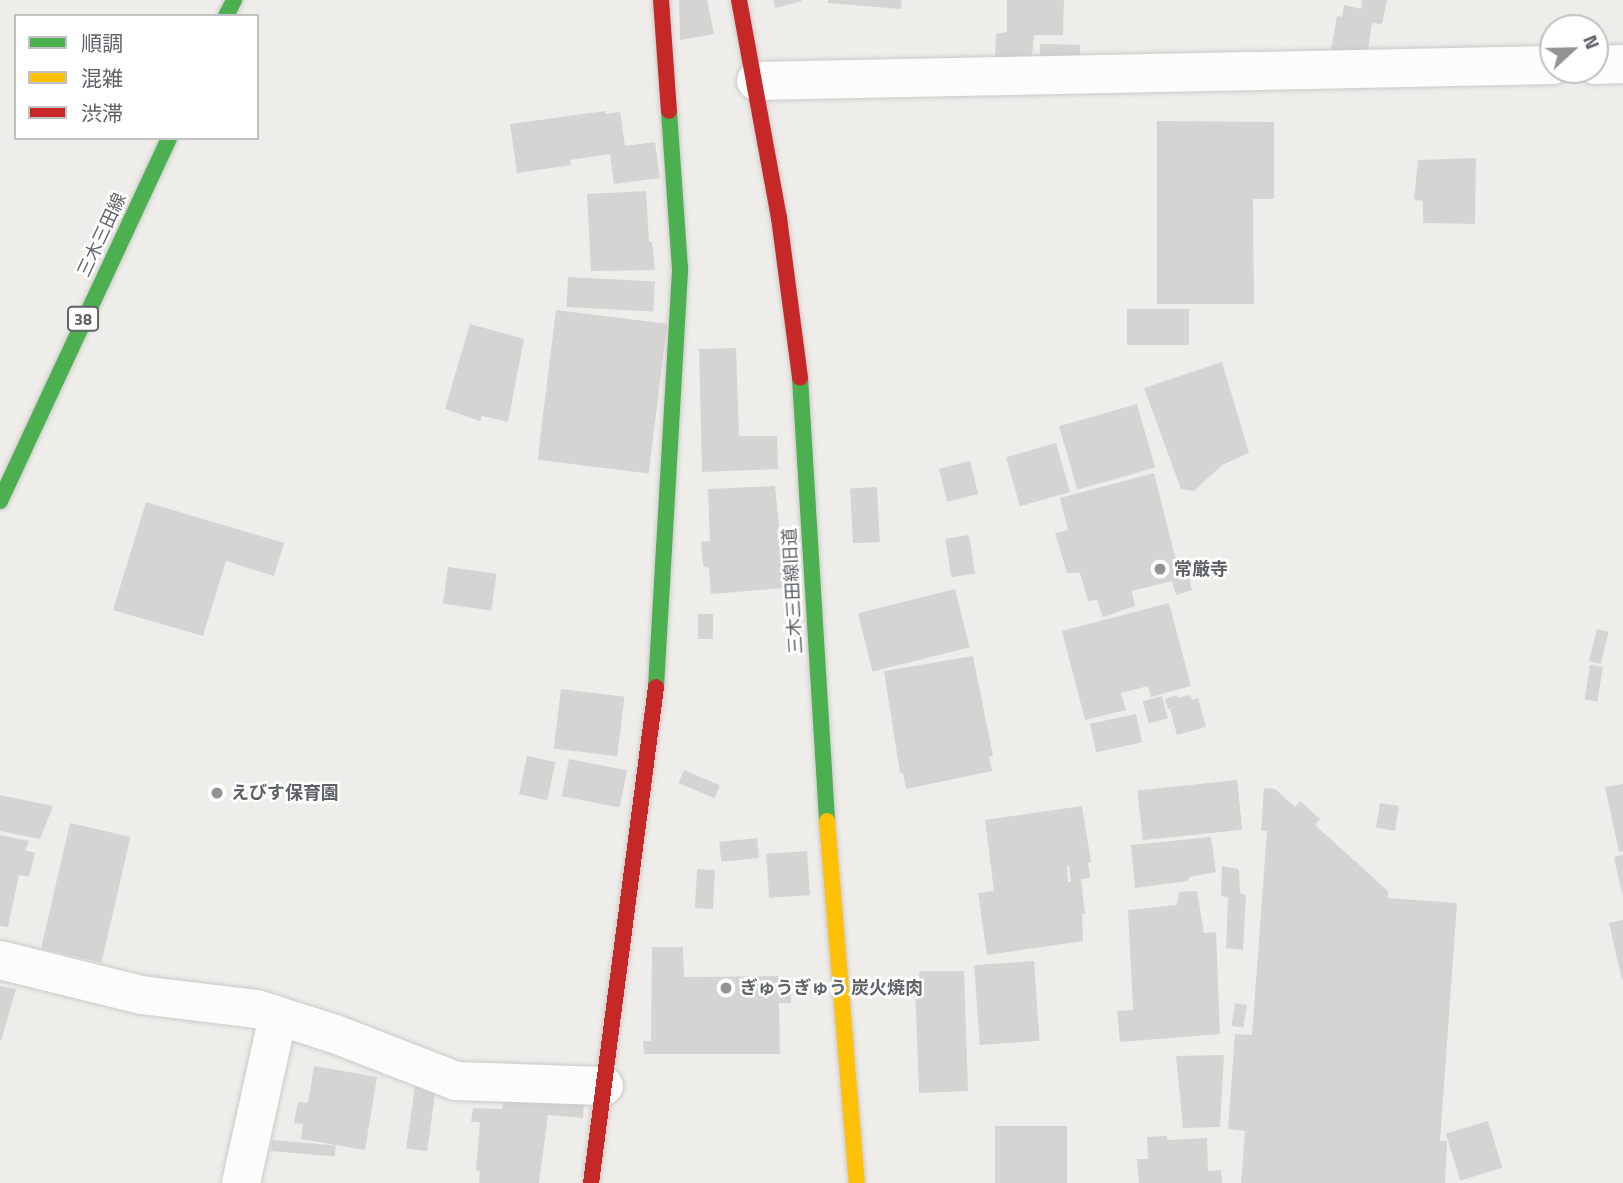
<!DOCTYPE html>
<html>
<head>
<meta charset="utf-8">
<style>
	body { margin:0 }
	#map { position:relative; width:1623px; height:1183px; overflow:hidden; background:#efede9; font-family:"Titillium Web","Noto Sans JP",sans-serif }
	div>[style] { position:absolute }
	[style*='--x'] { left:calc(var(--x)*1px); top:calc(var(--y)*1px); width:calc(var(--w)*1px); rotate:calc(var(--a)*1deg) }
	.building>* { inset:0; background:#d5d4d2; transform-origin:0 0 }
	.roads { filter:drop-shadow(0 0 2px #cacaca) drop-shadow(0 0 2px #cacaca) }
	.street>* { height:38px; margin:-19px; padding:0 19px; transform-origin:19px; border-radius:19px; background:#fdfcfc }
	.fast>* { height:16px; margin:-8px; padding:0 8px; transform-origin:8px; border-radius:8px; background:#4caf50 }
	.slow>* { height:16px; margin:-8px; padding:0 8px; transform-origin:8px; border-radius:8px; background:#ffc107 }
	.jam>* { height:16px; margin:-8px; padding:0 8px; transform-origin:8px; border-radius:8px; background:#c62828 }
	.dots>* { width:19px; height:19px; translate:-50% -50%; box-sizing:border-box; border:4px solid #fff; border-radius:50% }
	span { translate:-50% -50%; white-space:nowrap; text-align:center; line-height:1.15; -webkit-text-stroke:5px #fff; paint-order:stroke }
	.shield-label span { padding:2px 5px; background:#fff; border:2px solid; border-radius:5px; -webkit-text-stroke-width:0 }
	.shield-label { font-size:16px; color:#5e6367; font-weight:700 }
	.street-label { font-size:18px; color:#5e6367 }
	.poi-label { font-size:18px; color:#5e6367; font-weight:700 }
	.left { translate:0 -50%; text-align:left }
	.legend { position:absolute; left:14px; top:14px; width:245px; height:126px; box-sizing:border-box; background:#fff; border:2px solid #bfc1c2; margin:0; padding:9px 12px; list-style:none; font-size:21px; color:#5e6367 }
	.legend li { display:flex; align-items:center; gap:14px; height:35px }
	.legend b { width:35px; border:2px solid #bfc1c2 }
	.north { position:absolute; left:1539px; top:14px; width:70px; height:70px; box-sizing:border-box; background:#fff; border:2px solid #bfc1c2; border-radius:50%; rotate:68deg; font-size:19px; font-weight:700; line-height:28px; text-align:center; color:#5e6367 }
	.north::after { content:''; display:block; margin:auto; width:24px; height:32px; background:#919394; clip-path:polygon(50% 0,100% 100%,50% 72%,0 100%) }
</style>
</head>
<body>
<div id="map">
	<div class="building">
		<div style="clip-path:polygon(679px 0,707px 0,714px 34px,680px 40px)"></div>
		<div style="clip-path:polygon(774px 0,801px 0,802px 1px,775px 8px)"></div>
		<div style="clip-path:polygon(828px 0,902px 0,901px 9px,828px 3px)"></div>
		<div style="clip-path:polygon(1007px 0,1064px 0,1063px 35px,1034px 35px,1032px 56px,995px 59px,996px 34px,1007px 32px)"></div>
		<div style="clip-path:polygon(1362px 0,1387px 0,1382px 24px,1372px 23px,1366px 62px,1330px 55px,1337px 16px,1342px 17px,1344px 5px,1361px 9px)"></div>
		<div style="left:1040px;top:44px;width:40px;height:18px;rotate:1deg"></div>
		<div style="clip-path:polygon(605px 111px,605px 114px,620px 112px,625px 146px,655px 142px,660px 178px,614px 184px,610px 154px,570px 160px,571px 165px,517px 173px,510px 124px)"></div>
		<div style="clip-path:polygon(1157px 121px,1274px 122px,1274px 199px,1253px 199px,1254px 304px,1157px 304px)"></div>
		<div style="clip-path:polygon(1476px 158px,1475px 224px,1423px 223px,1423px 201px,1414px 199px,1418px 160px)"></div>
		<div style="clip-path:polygon(646px 191px,649px 242px,652px 242px,655px 270px,591px 271px,587px 194px)"></div>
		<div style="left:568px;top:277px;width:87px;height:30px;rotate:3deg"></div>
		<div style="left:1189px;top:309px;width:36px;height:62px;rotate:90deg"></div>
		<div style="left:556px;top:310px;width:112px;height:151px;rotate:7deg"></div>
		<div style="clip-path:polygon(470px 324px,524px 339px,508px 422px,482px 416px,480px 421px,445px 409px)"></div>
		<div style="clip-path:polygon(736px 348px,739px 436px,777px 436px,778px 469px,702px 472px,699px 349px)"></div>
		<div style="clip-path:polygon(1222px 362px,1249px 453px,1222px 465px,1194px 491px,1181px 489px,1144px 388px)"></div>
		<div style="left:1137px;top:404px;width:66px;height:81px;rotate:74deg"></div>
		<div style="left:1056px;top:443px;width:51px;height:52px;rotate:74deg"></div>
		<div style="left:970px;top:461px;width:34px;height:32px;rotate:76deg"></div>
		<div style="clip-path:polygon(1154px 473px,1176px 560px,1184px 558px,1192px 590px,1176px 595px,1172px 581px,1132px 591px,1135px 606px,1103px 617px,1097px 600px,1088px 601px,1080px 573px,1067px 573px,1055px 533px,1068px 530px,1060px 498px)"></div>
		<div style="clip-path:polygon(775px 486px,785px 588px,711px 594px,709px 568px,703px 566px,701px 542px,710px 541px,708px 489px)"></div>
		<div style="left:877px;top:487px;width:55px;height:27px;rotate:87deg"></div>
		<div style="clip-path:polygon(146px 502px,284px 543px,274px 576px,226px 561px,203px 636px,113px 610px)"></div>
		<div style="left:969px;top:535px;width:39px;height:24px;rotate:81deg"></div>
		<div style="left:448px;top:567px;width:49px;height:37px;rotate:8deg"></div>
		<div style="left:955px;top:589px;width:60px;height:100px;rotate:76deg"></div>
		<div style="clip-path:polygon(1169px 603px,1191px 686px,1151px 697px,1148px 686px,1121px 693px,1126px 710px,1085px 720px,1062px 631px)"></div>
		<div style="left:713px;top:614px;width:25px;height:15px;rotate:90deg"></div>
		<div style="left:1597px;top:629px;width:12px;height:33px;rotate:14deg"></div>
		<div style="clip-path:polygon(973px 656px,993px 756px,989px 757px,992px 771px,906px 789px,903px 773px,900px 773px,884px 671px)"></div>
		<div style="left:1590px;top:665px;width:13px;height:35px;rotate:9deg"></div>
		<div style="left:561px;top:689px;width:64px;height:60px;rotate:7deg"></div>
		<div style="clip-path:polygon(1177px 695px,1178px 698px,1190px 695px,1192px 700px,1198px 698px,1206px 727px,1177px 735px,1170px 709px,1180px 705px,1168px 709px,1165px 699px)"></div>
		<div style="left:1162px;top:696px;width:23px;height:20px;rotate:75deg"></div>
		<div style="left:1136px;top:714px;width:29px;height:47px;rotate:78deg"></div>
		<div style="left:527px;top:756px;width:29px;height:39px;rotate:12deg"></div>
		<div style="left:569px;top:759px;width:59px;height:38px;rotate:11deg"></div>
		<div style="left:684px;top:770px;width:39px;height:14px;rotate:23deg"></div>
		<div style="left:1237px;top:780px;width:50px;height:100px;rotate:84deg"></div>
		<div style="clip-path:polygon(1623px 784px,1623px 851px,1619px 852px,1605px 787px)"></div>
		<div style="clip-path:polygon(1264px 788px,1275px 789px,1295px 807px,1300px 801px,1320px 819px,1315px 825px,1388px 891px,1388px 898px,1457px 903px,1440px 1141px,1447px 1141px,1445px 1183px,1241px 1183px,1245px 1131px,1228px 1129px,1235px 1034px,1252px 1035px,1267px 831px,1261px 831px)"></div>
		<div style="clip-path:polygon(0 795px,53px 806px,40px 839px,0 831px)"></div>
		<div style="left:1380px;top:803px;width:19px;height:25px;rotate:9deg"></div>
		<div style="clip-path:polygon(evenodd,1082px 806px,1091px 862px,1088px 863px,1090px 878px,1081px 879px,1085px 914px,1082px 914px,1083px 941px,987px 955px,978px 893px,994px 891px,985px 820px,1082px 806px,1067px 866px,1069px 866px,1071px 882px,1068px 882px,1067px 866px)"></div>
		<div style="left:70px;top:823px;width:62px;height:129px;rotate:13deg"></div>
		<div style="clip-path:polygon(0 835px,29px 841px,25px 850px,35px 853px,29px 877px,19px 875px,8px 927px,0 926px)"></div>
		<div style="clip-path:polygon(1211px 837px,1216px 872px,1189px 877px,1188px 881px,1135px 888px,1131px 845px)"></div>
		<div style="left:757px;top:838px;width:20px;height:38px;rotate:84deg"></div>
		<div style="left:807px;top:851px;width:44px;height:41px;rotate:86deg"></div>
		<div style="clip-path:polygon(1623px 855px,1623px 893px,1622px 894px,1614px 857px)"></div>
		<div style="clip-path:polygon(1222px 866px,1239px 869px,1240px 893px,1246px 895px,1243px 950px,1226px 948px,1228px 897px,1221px 896px)"></div>
		<div style="left:697px;top:869px;width:18px;height:39px;rotate:3deg"></div>
		<div style="clip-path:polygon(1197px 891px,1204px 933px,1216px 932px,1220px 1034px,1120px 1042px,1117px 1011px,1133px 1010px,1128px 910px,1177px 905px,1179px 892px)"></div>
		<div style="clip-path:polygon(1623px 920px,1623px 979px,1622px 980px,1609px 923px)"></div>
		<div style="clip-path:polygon(652px 947px,683px 947px,684px 977px,779px 976px,779px 979px,791px 979px,791px 1003px,779px 1003px,780px 1054px,644px 1054px,643px 1041px,651px 1041px)"></div>
		<div style="left:1034px;top:961px;width:80px;height:60px;rotate:86deg"></div>
		<div style="clip-path:polygon(919px 971px,964px 971px,968px 1091px,919px 1093px,915px 985px,920px 985px)"></div>
		<div style="clip-path:polygon(0 986px,16px 989px,1px 1041px,0 1041px)"></div>
		<div style="left:1235px;top:1003px;width:12px;height:23px;rotate:9deg"></div>
		<div style="clip-path:polygon(1224px 1055px,1220px 1127px,1183px 1128px,1176px 1056px)"></div>
		<div style="clip-path:polygon(314px 1066px,377px 1077px,365px 1150px,301px 1139px,303px 1124px,294px 1123px,298px 1102px,308px 1103px)"></div>
		<div style="left:415px;top:1086px;width:21px;height:63px;rotate:8deg"></div>
		<div style="clip-path:polygon(504px 1094px,584px 1097px,583px 1118px,548px 1115px,539px 1183px,479px 1183px,480px 1171px,476px 1170px,480px 1122px,471px 1122px,473px 1108px,502px 1109px)"></div>
		<div style="left:1488px;top:1121px;width:49px;height:44px;rotate:73deg"></div>
		<div style="left:995px;top:1126px;width:72px;height:57px"></div>
		<div style="clip-path:polygon(1167px 1136px,1167px 1140px,1207px 1138px,1208px 1171px,1221px 1170px,1222px 1183px,1139px 1183px,1137px 1159px,1148px 1159px,1147px 1137px)"></div>
		<div style="left:272px;top:1140px;width:64px;height:11px;rotate:5deg"></div>
	</div>
	<div class="roads">
		<div class="street">
			<div style="--x:1595;--y:65;--w:28;--a:-2"></div>
			<div style="--x:756;--y:81;--w:797;--a:-1.15"></div>
			<div style="--x:0;--y:960;--w:145;--a:13.9"></div>
			<div style="--x:141;--y:995;--w:117;--a:6.9"></div>
			<div style="--x:257;--y:1009;--w:82;--a:17.8"></div>
			<div style="--x:335;--y:1034;--w:130;--a:21.2"></div>
			<div style="--x:456;--y:1081;--w:148;--a:1.9"></div>
			<div style="--x:241;--y:1183;--w:171;--a:-77.5"></div>
		</div>
		<div class="fast">
			<div style="--x:226;--y:16;--w:18;--a:-63"></div>
			<div style="--x:800;--y:378;--w:444;--a:86.5"></div>
			<div style="--x:0;--y:501;--w:400;--a:-65"></div>
			<div style="--x:656;--y:687;--w:419;--a:-86.7"></div>
			<div style="--x:680;--y:269;--w:158;--a:-94"></div>
		</div>
		<div class="slow">
			<div style="--x:827;--y:821;--w:363;--a:85.3"></div>
		</div>
		<div class="jam">
			<div style="--x:661;--y:0;--w:111;--a:85.9"></div>
			<div style="--x:739;--y:0;--w:222;--a:79.6"></div>
			<div style="--x:779;--y:218;--w:161;--a:82.5"></div>
			<div style="--x:591;--y:1183;--w:500;--a:-82.53"></div>
		</div>
	</div>
	<div class="dots">
		<div style="left:1160px;top:569px;background:#919394"></div>
		<div style="left:217px;top:793px;background:#919394"></div>
		<div style="left:726px;top:988px;background:#919394"></div>
	</div>
	<div class="shield-label">
		<span style="left:83px;top:319px">38</span>
	</div>
	<div class="street-label">
		<span style="left:102px;top:235px;rotate:-65deg">三木三田線</span>
		<span style="left:793px;top:591px;rotate:-93deg">三木三田線旧道</span>
	</div>
	<div class="poi-label">
		<span class="left" style="left:1174px;top:569px">常厳寺</span>
		<span class="left" style="left:231px;top:793px">えびす保育園</span>
		<span class="left" style="left:740px;top:988px">ぎゅうぎゅう 炭火焼肉</span>
	</div>
	<ul class="legend">
	<li><b style="height:9px;background:#4caf50"></b>順調</li>
	<li><b style="height:9px;background:#ffc107"></b>混雑</li>
	<li><b style="height:9px;background:#c62828"></b>渋滞</li>
	</ul>
	<div class="north">N</div>
</div>
</body>
</html>
